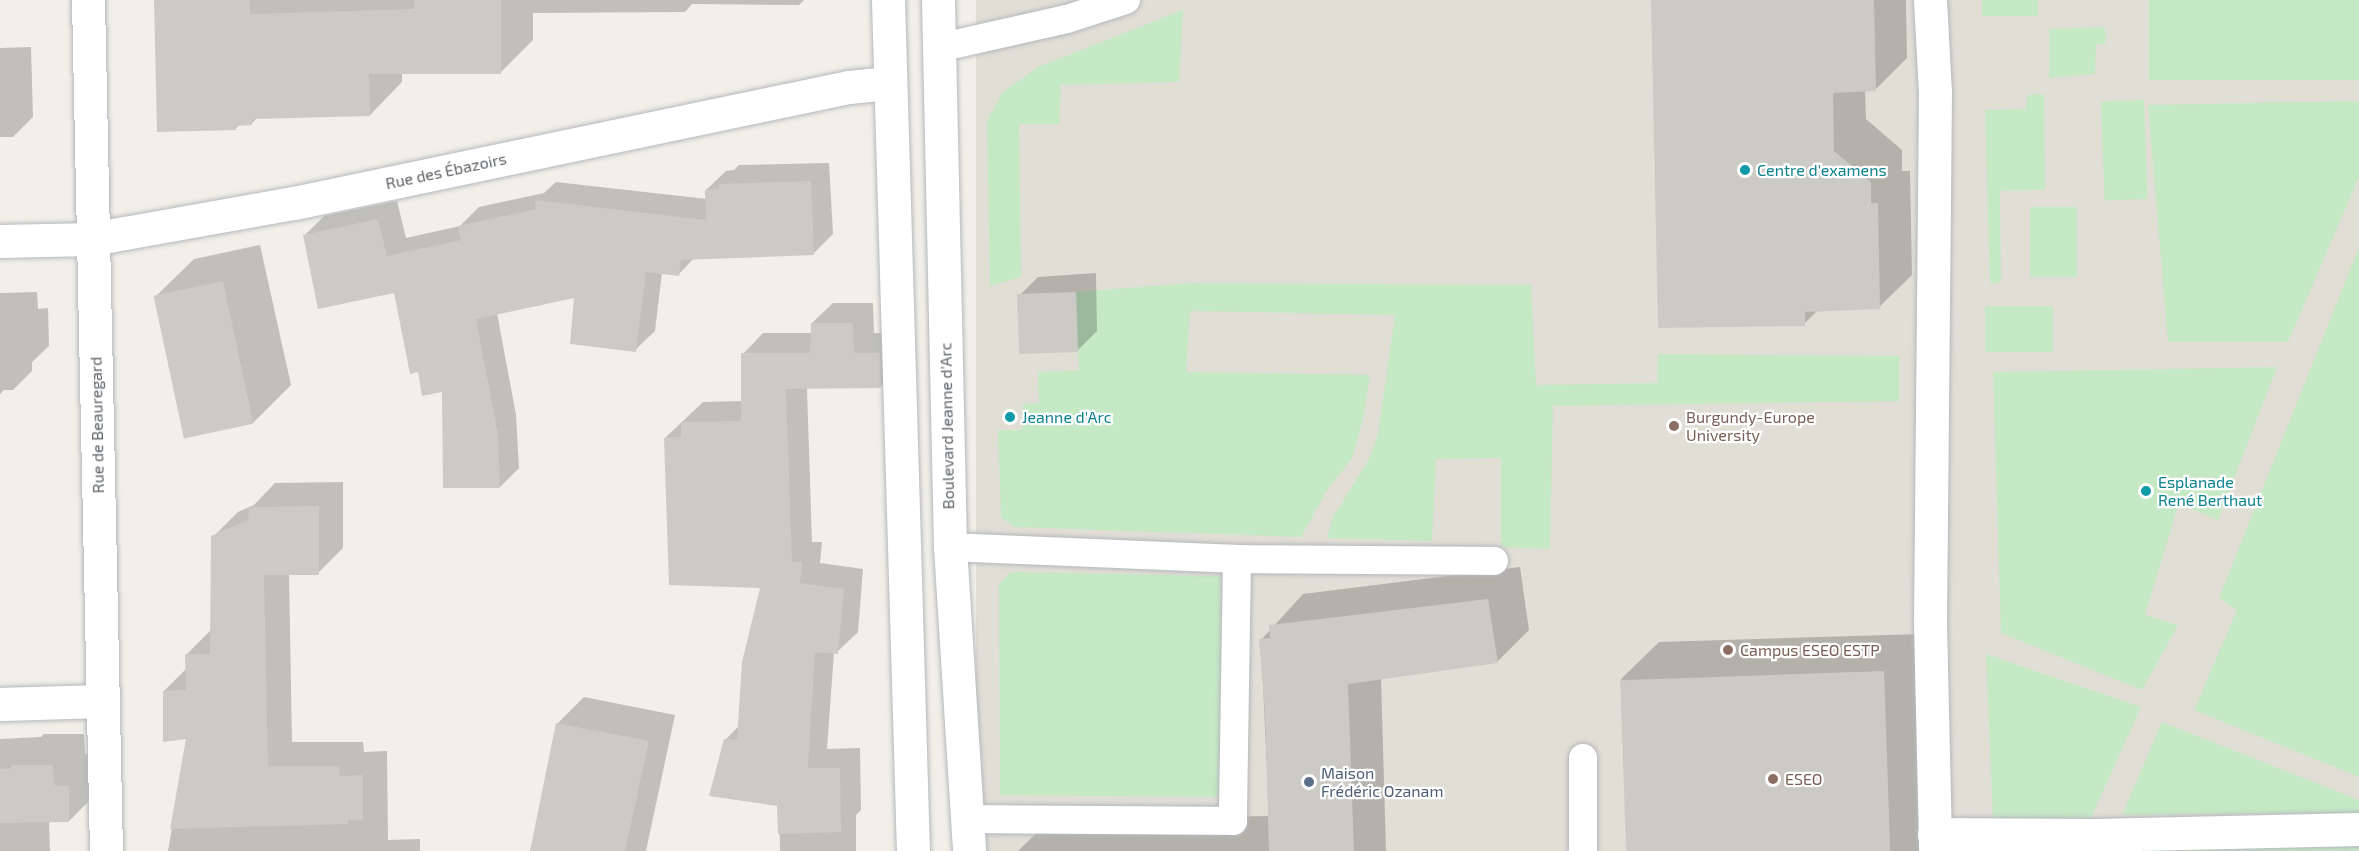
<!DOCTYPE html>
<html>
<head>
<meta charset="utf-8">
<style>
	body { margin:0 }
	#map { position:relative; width:2359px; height:851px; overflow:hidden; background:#f1efe8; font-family:"Exo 2",sans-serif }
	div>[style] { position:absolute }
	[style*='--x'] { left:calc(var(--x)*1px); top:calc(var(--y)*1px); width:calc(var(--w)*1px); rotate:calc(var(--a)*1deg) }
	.education>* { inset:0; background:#e1ded6; transform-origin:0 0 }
	.green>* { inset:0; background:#c5e8c5; transform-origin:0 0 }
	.shadow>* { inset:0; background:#0003 }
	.building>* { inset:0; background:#cccac5; transform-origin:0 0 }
	.roads { filter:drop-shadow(0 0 2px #b5b8bc) drop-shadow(0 0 2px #b5b8bc) }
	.lane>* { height:28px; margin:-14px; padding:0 14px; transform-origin:14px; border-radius:14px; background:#fff }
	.street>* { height:33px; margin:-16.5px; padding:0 16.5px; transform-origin:16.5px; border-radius:16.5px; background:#fff }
	.secondary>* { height:33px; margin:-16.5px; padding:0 16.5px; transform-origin:16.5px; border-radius:16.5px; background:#fff }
	.dots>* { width:16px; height:16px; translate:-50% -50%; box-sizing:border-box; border:3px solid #fff; border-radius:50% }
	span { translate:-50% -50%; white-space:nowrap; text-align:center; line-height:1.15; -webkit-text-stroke:4.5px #fff; paint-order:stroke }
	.culture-label { font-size:16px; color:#0d838f }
	.left { translate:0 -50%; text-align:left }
	.street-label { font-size:16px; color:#5f6368 }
	.education-label { font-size:16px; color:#785e54 }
	.service-label { font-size:16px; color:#4e5e75 }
</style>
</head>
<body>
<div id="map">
	<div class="education">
		<div style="left:976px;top:0;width:1383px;height:851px"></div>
	</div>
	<div class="green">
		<div style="left:1982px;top:0;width:56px;height:16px"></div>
		<div style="left:2149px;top:0;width:210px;height:80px"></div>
		<div style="clip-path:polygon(1183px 10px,1179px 82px,1061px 85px,1059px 124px,1019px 124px,1021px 277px,990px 286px,987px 121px,1002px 93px,1038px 67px)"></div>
		<div style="clip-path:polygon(2105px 27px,2106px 44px,2096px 44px,2095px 74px,2049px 78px,2049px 29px)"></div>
		<div style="clip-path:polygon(2044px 94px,2045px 190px,2000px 191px,2001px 282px,1990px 284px,1985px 110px,2026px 109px,2027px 95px)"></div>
		<div style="left:2144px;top:100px;width:99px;height:43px;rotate:88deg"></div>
		<div style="clip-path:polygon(2359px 101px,2359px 177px,2288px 342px,2168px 342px,2148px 105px)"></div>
		<div style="left:2030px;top:207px;width:47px;height:70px"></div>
		<div style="clip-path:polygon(2359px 247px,2359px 777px,2194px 710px,2237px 610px,2219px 598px)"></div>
		<div style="clip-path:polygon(1191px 283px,1531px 285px,1536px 385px,1657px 383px,1658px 354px,1899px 356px,1899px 401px,1553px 406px,1550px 549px,1501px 547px,1501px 458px,1436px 459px,1432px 541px,1327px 538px,1333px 517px,1369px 459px,1378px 434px,1395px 315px,1190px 311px,1186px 372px,1370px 375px,1363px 419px,1352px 459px,1329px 487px,1301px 537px,1014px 527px,1001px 517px,998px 430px,1022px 430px,1023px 404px,1039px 403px,1038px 372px,1079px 370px,1076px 292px)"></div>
		<div style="left:1985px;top:306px;width:68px;height:46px"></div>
		<div style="clip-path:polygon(2277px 367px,2218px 520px,2179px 503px,2145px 615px,2178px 625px,2142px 690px,2001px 633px,1993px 372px)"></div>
		<div style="clip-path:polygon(1011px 572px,1220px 576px,1222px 797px,1000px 795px,999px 584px)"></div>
		<div style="clip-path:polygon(1986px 654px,2141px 707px,2091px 818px,1993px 819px)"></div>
		<div style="clip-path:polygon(2162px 722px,2359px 800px,2359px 813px,2122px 815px)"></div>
		<div style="clip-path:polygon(2359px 841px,2359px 851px,2101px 851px)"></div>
	</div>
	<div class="shadow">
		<div style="clip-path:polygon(155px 0,804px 0,799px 5px,692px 4px,685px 12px,533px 13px,533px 40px,500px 73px,402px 73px,402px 82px,370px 115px,257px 118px,251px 124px,240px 124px,235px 129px)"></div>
		<div style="clip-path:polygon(1653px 0,1906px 0,1907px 58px,1875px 90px,1865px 90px,1866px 119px,1902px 150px,1902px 171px,1910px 171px,1912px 275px,1879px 307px,1819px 309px,1804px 324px)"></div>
		<div style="clip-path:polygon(31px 47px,33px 117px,13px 137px,0 137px,0 48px)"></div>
		<div style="clip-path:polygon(829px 163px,833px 234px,814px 253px,695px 257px,679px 274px,662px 272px,655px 331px,635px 350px,576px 296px,497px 313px,516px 415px,519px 468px,500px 487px,443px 390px,419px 371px,396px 291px,305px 235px,324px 216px,397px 201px,406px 238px,460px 226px,479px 207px,544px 193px,556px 182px,707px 199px,706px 190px,726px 171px,734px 170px,739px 165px)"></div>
		<div style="clip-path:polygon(260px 245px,291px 385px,253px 423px,156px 296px,194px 259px)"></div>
		<div style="clip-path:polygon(1096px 273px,1097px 331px,1077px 351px,1018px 297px,1038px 277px)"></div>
		<div style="clip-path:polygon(37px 292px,38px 309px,48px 308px,49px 346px,32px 362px,32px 371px,13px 390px,4px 390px,0 394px,0 293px)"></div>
		<div style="clip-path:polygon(833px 303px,873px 303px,874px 333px,900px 333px,901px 366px,880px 387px,807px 388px,812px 542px,822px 542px,820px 563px,863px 569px,858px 632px,837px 652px,834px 652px,827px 749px,860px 748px,861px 810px,856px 815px,856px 851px,780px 851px,779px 805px,725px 740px,740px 725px,762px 586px,665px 438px,703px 402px,743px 401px,743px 354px,763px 333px,812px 333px,812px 323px)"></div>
		<div style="clip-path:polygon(343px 482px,343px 548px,318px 573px,289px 573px,292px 742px,363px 742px,364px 752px,387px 751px,388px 840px,420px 839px,420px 851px,168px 851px,188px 737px,164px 691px,186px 669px,186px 655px,211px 630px,213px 537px,238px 512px,254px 505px,275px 483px)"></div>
		<div style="clip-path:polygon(1520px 567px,1529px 630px,1497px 662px,1381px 678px,1386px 851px,1018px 851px,1050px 820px,1269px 816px,1261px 640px,1303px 594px)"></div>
		<div style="clip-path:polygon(1921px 634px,1928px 851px,1627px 851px,1621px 679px,1659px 642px)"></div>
		<div style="clip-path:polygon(584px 697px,675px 715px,646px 851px,531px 851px,557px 724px)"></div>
		<div style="clip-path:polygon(44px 734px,84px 734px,85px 754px,100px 755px,101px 789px,69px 821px,49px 821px,50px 851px,0 851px,0 739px,41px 737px)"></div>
	</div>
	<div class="building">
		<div style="clip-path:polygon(154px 0,250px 0,250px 14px,414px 9px,414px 0,501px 0,501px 74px,369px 74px,370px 116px,252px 119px,252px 125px,236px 126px,236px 130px,157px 132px)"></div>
		<div style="clip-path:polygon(1651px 0,1874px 0,1876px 91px,1833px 93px,1834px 151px,1871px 182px,1871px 203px,1878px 203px,1880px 309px,1805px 312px,1805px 326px,1658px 328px)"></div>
		<div style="clip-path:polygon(811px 181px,814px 255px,681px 260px,679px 276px,646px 272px,636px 352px,570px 344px,574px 298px,476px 319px,498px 435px,500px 488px,443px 488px,442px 392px,422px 396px,418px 372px,410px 374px,394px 293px,318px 309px,303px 235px,378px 219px,387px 256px,461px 240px,458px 226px,536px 209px,535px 200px,706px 220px,705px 190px,719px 189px,719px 184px)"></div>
		<div style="left:223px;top:281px;width:146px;height:71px;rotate:78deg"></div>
		<div style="left:1076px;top:292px;width:60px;height:59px;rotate:88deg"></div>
		<div style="clip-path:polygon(811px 323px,853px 323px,854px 353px,880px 353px,881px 388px,786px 389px,792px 562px,802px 562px,800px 583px,844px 589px,838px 654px,815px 652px,808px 768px,840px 768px,841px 832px,778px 834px,777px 806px,709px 796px,724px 739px,737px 740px,742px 662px,760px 588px,669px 585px,664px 438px,681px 437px,681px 422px,741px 421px,741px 353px,810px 353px)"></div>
		<div style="clip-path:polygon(319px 506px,319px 575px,264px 575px,268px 766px,339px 766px,340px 776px,363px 775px,363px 820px,348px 820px,348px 824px,170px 829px,186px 739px,163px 742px,163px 691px,186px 690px,185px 654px,210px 654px,211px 536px,248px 520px,249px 507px)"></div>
		<div style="clip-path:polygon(1488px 599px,1498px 663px,1348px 684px,1354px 851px,1269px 851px,1265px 712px,1259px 639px,1270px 638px,1269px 625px)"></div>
		<div style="left:1884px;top:671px;width:180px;height:264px;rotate:88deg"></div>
		<div style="clip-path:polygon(556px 723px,649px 741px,625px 851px,530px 851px)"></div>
		<div style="clip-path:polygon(11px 765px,53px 765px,54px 785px,69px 786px,69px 822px,0 823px,0 769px,11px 768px)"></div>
	</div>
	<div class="roads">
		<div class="lane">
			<div style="--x:938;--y:48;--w:132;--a:-12.7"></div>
			<div style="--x:1067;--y:19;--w:62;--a:-17.9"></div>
			<div style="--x:950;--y:547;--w:287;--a:2.4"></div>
			<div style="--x:1237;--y:559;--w:262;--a:90.9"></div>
			<div style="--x:1233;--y:821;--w:264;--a:-179.6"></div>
			<div style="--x:1237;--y:559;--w:257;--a:0.4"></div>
			<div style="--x:1583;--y:758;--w:93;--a:90"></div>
		</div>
		<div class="street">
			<div style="--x:88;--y:0;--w:851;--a:88.79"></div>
			<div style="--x:1930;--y:0;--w:92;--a:86.9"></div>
			<div style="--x:1935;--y:92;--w:530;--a:90.54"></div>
			<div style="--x:1930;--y:622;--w:229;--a:88.7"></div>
			<div style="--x:0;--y:241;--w:93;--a:-1.2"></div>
			<div style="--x:93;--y:239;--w:33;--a:-11"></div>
			<div style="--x:125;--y:233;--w:172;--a:-10.1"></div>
			<div style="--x:294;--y:203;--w:567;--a:-11.81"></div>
			<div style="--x:849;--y:87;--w:40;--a:-5.7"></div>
			<div style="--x:0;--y:704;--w:103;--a:-1.7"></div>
			<div style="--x:1934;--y:834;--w:161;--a:0.4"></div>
			<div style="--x:2095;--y:835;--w:264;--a:-1.3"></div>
		</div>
		<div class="secondary">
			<div style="--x:888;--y:0;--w:851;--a:88.32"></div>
			<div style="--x:938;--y:0;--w:547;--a:88.74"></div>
			<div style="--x:950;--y:547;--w:305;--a:86.4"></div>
		</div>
	</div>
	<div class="dots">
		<div style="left:1745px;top:170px;background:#0f9aa8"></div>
		<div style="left:1010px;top:417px;background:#0f9aa8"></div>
		<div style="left:1674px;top:426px;background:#8d6e63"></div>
		<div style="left:2146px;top:491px;background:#0f9aa8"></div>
		<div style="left:1728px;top:650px;background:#8d6e63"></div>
		<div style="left:1773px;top:779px;background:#8d6e63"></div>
		<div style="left:1309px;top:782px;background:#5c6f8a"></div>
	</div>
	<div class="culture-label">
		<span class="left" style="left:1757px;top:170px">Centre d'examens</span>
		<span class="left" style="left:1022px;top:417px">Jeanne d'Arc</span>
		<span class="left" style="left:2158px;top:491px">Esplanade<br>René Berthaut</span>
	</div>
	<div class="street-label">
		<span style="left:446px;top:171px;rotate:-12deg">Rue des Ébazoirs</span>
		<span style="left:97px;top:425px;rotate:-91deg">Rue de Beauregard</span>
		<span style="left:947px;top:426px;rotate:-91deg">Boulevard Jeanne d'Arc</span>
	</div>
	<div class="education-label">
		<span class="left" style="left:1686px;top:426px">Burgundy-Europe<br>University</span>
		<span class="left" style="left:1740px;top:650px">Campus ESEO ESTP</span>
		<span class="left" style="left:1785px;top:779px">ESEO</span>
	</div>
	<div class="service-label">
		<span class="left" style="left:1321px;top:782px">Maison<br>Frédéric Ozanam</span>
	</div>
</div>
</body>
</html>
